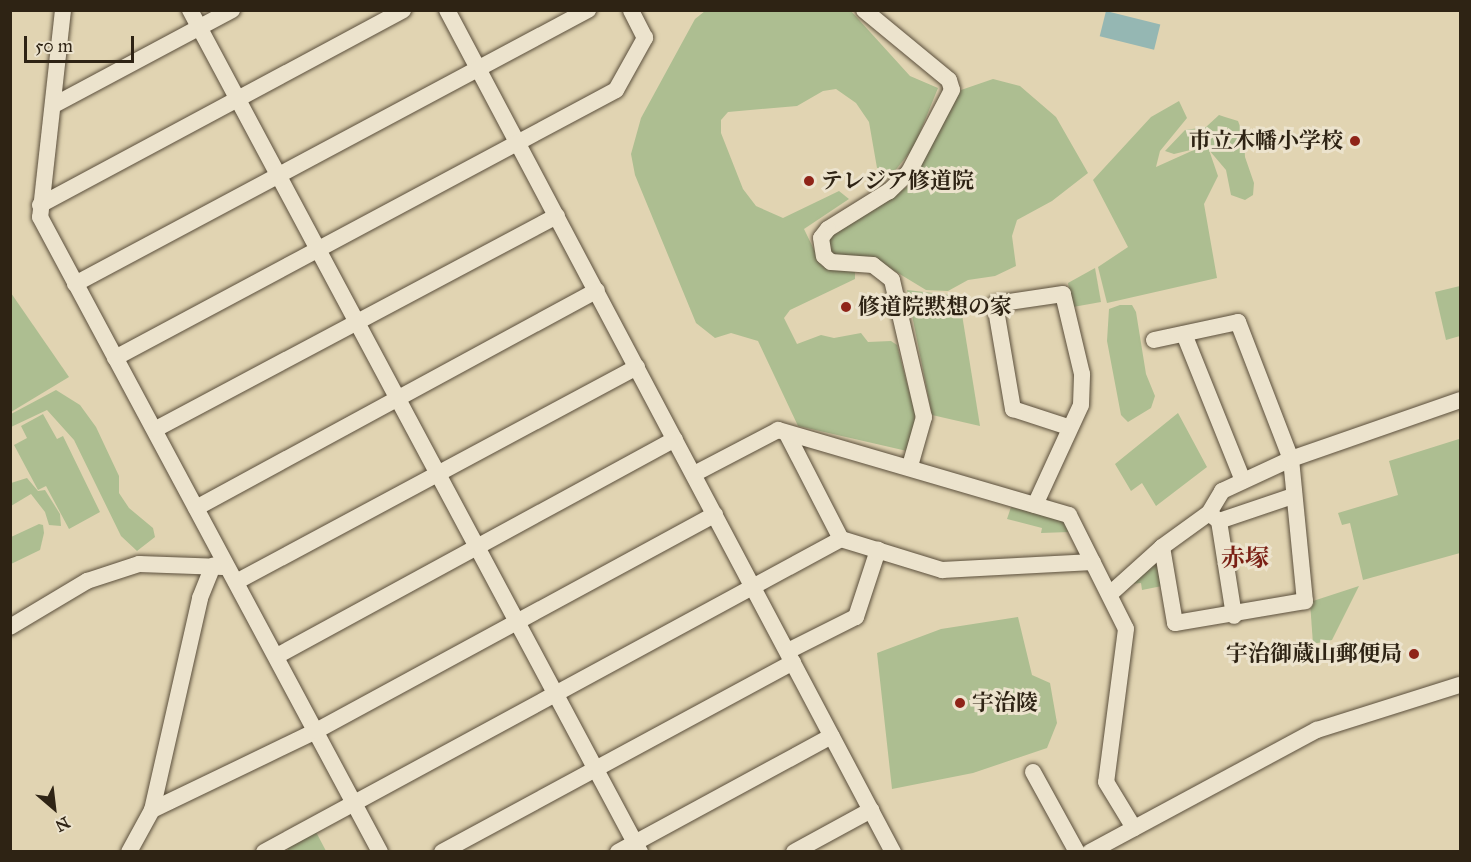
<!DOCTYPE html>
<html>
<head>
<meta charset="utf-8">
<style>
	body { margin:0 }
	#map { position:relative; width:1471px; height:862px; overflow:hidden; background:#e1d4b2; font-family:"IM FELL Great Primer","Noto Serif JP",serif }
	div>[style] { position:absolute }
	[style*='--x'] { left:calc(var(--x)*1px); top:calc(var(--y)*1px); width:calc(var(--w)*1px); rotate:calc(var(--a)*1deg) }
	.green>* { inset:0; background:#adbe91 }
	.water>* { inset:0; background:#95b7b3; transform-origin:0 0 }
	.roads { filter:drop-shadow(0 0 2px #5b4f3c) drop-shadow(0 0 2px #5b4f3c) }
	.minor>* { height:16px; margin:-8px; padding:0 8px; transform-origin:8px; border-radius:8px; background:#ece3cd }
	.dots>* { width:16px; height:16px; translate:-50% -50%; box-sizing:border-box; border:3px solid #ece3cd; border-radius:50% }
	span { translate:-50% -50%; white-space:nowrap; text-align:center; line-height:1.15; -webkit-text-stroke:6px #ece3cd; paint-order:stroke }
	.poi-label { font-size:22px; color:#2e2314; font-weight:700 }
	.right { translate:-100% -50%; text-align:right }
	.left { translate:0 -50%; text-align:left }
	.neighbourhood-label { font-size:24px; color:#7a1f14; font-weight:700 }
	.frame { position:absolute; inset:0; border:12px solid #2e2314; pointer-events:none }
	.north { position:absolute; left:24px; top:778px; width:60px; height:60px; -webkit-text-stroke:4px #ece3cd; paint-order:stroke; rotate:152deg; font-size:16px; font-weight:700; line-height:24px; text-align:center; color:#2e2314 }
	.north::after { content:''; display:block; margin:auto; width:21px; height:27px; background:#2e2314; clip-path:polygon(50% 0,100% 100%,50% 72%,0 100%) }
	.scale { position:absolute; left:24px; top:36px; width:110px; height:27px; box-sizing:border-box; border:3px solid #2e2314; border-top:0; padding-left:8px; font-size:18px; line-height:21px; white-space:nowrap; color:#2e2314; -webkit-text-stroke:4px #ece3cd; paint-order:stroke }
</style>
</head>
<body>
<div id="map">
	<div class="green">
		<div style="clip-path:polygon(705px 11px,851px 11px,910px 76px,938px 88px,914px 147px,894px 172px,877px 168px,869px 122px,856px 103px,836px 89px,823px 91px,797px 106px,728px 112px,721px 120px,721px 133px,743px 189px,756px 206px,783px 218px,839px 191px,849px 199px,804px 229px,822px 266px,844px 267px,855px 272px,855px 279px,790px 310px,784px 318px,797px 344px,821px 335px,834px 338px,861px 333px,868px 342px,891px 341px,897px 345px,915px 414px,913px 438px,907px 451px,798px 426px,758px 341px,731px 333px,715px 338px,696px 323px,635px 175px,631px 154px,641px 118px,695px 19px)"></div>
		<div style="clip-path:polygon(993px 79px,1020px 86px,1056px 117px,1088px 173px,1052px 201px,1017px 220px,1012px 236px,1016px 266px,995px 276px,968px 280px,948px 291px,926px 290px,875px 259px,836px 258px,825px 246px,828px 234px,907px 187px,961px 90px)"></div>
		<div style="clip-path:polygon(1179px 101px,1187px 118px,1160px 151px,1156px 167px,1196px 149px,1208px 150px,1203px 147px,1174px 154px,1165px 151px,1185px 130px,1206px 127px,1219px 115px,1225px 117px,1238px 121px,1244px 137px,1245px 157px,1254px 183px,1253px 195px,1245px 200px,1231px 195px,1226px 170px,1209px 150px,1218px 176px,1204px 204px,1217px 278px,1107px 303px,1098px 267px,1128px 247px,1093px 180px,1151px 117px)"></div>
		<div style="clip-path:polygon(1095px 268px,1101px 302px,1073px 307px,1068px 283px)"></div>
		<div style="clip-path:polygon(1460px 286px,1460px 336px,1446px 340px,1435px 292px)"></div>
		<div style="clip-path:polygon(907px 290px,959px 296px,980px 426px,932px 415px)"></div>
		<div style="clip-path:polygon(11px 293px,69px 377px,11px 412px)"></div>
		<div style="clip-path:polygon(1120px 305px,1132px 305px,1136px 312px,1146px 374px,1155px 396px,1151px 408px,1128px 422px,1121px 415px,1107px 341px,1109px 309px)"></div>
		<div style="clip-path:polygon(56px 390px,80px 405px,96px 427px,119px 476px,119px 493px,129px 508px,153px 528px,155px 537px,137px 551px,121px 536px,74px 440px,47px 410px,11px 427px,11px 414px)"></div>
		<div style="clip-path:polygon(1178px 413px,1207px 467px,1156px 506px,1142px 483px,1131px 491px,1115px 464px)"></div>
		<div style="clip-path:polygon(43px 414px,57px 439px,63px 436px,100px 512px,69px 529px,46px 486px,38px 490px,14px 445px,27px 438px,21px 426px)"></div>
		<div style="clip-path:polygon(1459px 439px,1460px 553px,1363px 580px,1350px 523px,1342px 525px,1338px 513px,1398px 495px,1389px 461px)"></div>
		<div style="clip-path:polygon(27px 478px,38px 491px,45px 490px,60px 514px,61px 526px,49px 525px,45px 512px,31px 494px,11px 506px,11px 483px)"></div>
		<div style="clip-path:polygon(1011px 507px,1065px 521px,1069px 532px,1041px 533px,1042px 528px,1007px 519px)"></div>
		<div style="clip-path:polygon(39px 524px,43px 525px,44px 533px,40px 550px,11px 564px,11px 537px)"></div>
		<div style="clip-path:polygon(1156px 563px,1162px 586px,1142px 590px,1141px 583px,1130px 584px)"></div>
		<div style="clip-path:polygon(1359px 586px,1332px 640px,1313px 644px,1310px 602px)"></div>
		<div style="clip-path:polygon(1018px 617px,1032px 675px,1050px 683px,1057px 723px,1047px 748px,973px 773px,892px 789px,877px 653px,941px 629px)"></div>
		<div style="clip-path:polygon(316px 832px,326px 851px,289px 851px,287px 848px)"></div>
	</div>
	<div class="water">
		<div style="left:1106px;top:11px;width:56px;height:26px;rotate:14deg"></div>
	</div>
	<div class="roads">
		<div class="minor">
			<div style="--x:63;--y:10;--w:208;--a:96.3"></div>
			<div style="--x:40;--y:217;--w:720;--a:61.83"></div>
			<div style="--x:190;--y:10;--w:955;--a:61.88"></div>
			<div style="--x:447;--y:10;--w:953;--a:62.09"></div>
			<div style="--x:864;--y:10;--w:110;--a:39.5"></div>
			<div style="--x:949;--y:80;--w:10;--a:73"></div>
			<div style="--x:952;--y:90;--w:93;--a:117.7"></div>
			<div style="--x:909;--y:172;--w:28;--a:136"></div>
			<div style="--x:889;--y:191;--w:72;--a:148.1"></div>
			<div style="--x:828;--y:229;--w:11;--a:128"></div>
			<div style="--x:821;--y:238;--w:18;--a:81"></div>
			<div style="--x:824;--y:256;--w:9;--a:41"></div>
			<div style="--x:831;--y:262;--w:42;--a:4.1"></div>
			<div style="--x:873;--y:265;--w:24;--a:38"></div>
			<div style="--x:892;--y:280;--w:141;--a:76.9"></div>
			<div style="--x:924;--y:417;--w:51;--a:105.9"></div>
			<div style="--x:54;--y:105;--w:202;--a:-28.1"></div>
			<div style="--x:40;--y:205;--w:412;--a:-28.2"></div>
			<div style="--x:75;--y:284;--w:582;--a:-28.11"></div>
			<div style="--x:1184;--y:334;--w:158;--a:68.1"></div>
			<div style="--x:1154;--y:340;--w:86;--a:-12.1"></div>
			<div style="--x:1238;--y:322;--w:147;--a:68.9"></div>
			<div style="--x:1291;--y:459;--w:143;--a:84.4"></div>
			<div style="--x:1305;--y:601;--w:132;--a:170.4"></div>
			<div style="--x:1175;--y:623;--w:77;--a:-99.7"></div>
			<div style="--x:115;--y:358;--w:568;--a:-28.14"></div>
			<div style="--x:616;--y:90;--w:60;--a:-60.9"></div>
			<div style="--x:645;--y:38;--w:31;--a:-117"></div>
			<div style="--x:156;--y:429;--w:454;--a:-28"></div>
			<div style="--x:787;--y:434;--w:118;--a:62.8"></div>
			<div style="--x:694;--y:474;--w:95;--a:-27.6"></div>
			<div style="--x:778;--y:430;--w:303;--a:16.3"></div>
			<div style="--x:1069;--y:515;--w:127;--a:63.4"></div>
			<div style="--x:1126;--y:629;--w:154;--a:97.4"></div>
			<div style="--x:1106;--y:782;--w:54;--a:58.7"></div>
			<div style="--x:1035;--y:505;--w:110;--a:-65.3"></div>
			<div style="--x:1081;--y:405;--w:31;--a:-88"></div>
			<div style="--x:1082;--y:374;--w:82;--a:-103.4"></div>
			<div style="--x:1063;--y:294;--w:69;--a:171.6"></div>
			<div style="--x:995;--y:304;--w:107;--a:80.3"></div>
			<div style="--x:1013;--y:409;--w:58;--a:18.1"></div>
			<div style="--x:196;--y:508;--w:456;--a:-28.5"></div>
			<div style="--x:1210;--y:514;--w:11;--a:38"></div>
			<div style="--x:1219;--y:521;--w:78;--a:-18.7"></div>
			<div style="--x:1219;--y:521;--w:96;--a:81"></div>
			<div style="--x:236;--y:582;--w:455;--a:-28.2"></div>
			<div style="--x:1110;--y:594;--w:70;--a:-42.1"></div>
			<div style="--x:1162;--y:547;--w:58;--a:-35.9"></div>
			<div style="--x:1209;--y:513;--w:26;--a:-59"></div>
			<div style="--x:1222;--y:491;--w:76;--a:-24.9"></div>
			<div style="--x:1291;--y:459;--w:179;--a:-19.2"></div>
			<div style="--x:10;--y:627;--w:90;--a:-30.9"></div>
			<div style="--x:87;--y:581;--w:55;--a:-18.1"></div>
			<div style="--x:139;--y:564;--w:84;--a:2"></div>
			<div style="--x:788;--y:651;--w:76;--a:-26.6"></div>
			<div style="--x:856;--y:617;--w:71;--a:-71.8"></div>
			<div style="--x:277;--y:656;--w:453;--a:-28.6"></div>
			<div style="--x:1033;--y:772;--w:91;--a:61.2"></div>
			<div style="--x:152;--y:810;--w:182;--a:-25.7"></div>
			<div style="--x:316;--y:731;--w:454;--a:-28.5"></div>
			<div style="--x:129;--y:852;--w:48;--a:-61.3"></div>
			<div style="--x:152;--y:810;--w:217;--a:-77.2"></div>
			<div style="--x:200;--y:598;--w:35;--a:-68"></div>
			<div style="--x:264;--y:852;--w:656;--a:-28.48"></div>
			<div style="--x:841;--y:539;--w:106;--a:17.1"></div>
			<div style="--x:942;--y:570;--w:151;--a:-3"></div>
			<div style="--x:442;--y:852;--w:399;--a:-28.4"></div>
			<div style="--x:618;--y:852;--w:243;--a:-28.5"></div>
			<div style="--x:794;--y:852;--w:88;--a:-28.6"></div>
			<div style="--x:1090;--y:852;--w:258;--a:-28.3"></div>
			<div style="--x:1317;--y:730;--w:150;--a:-17.5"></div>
		</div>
	</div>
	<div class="dots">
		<div style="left:1355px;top:141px;background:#8f2418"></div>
		<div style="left:809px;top:181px;background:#8f2418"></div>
		<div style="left:846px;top:307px;background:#8f2418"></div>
		<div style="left:1414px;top:654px;background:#8f2418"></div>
		<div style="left:960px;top:703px;background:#8f2418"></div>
	</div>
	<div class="poi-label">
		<span class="right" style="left:1343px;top:141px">市立木幡小学校</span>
		<span class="left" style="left:821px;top:181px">テレジア修道院</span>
		<span class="left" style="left:858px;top:307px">修道院黙想の家</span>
		<span class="right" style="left:1402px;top:654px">宇治御蔵山郵便局</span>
		<span class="left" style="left:972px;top:703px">宇治陵</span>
	</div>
	<div class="neighbourhood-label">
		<span style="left:1245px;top:559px">赤塚</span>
	</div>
	<div class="frame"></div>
	<div class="north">N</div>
	<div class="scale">50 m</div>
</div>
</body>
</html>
